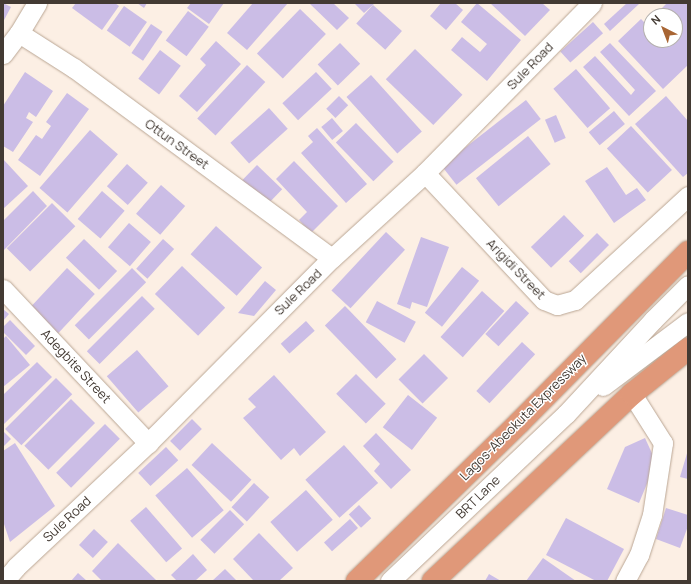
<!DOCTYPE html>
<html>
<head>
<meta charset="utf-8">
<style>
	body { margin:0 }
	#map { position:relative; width:691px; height:584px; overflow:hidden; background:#fcefe4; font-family:Manrope,sans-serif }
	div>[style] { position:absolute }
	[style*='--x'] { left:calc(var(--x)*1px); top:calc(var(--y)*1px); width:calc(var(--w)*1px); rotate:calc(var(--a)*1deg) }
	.building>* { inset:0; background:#cbbde6; transform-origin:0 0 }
	.roads { filter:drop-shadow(0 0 1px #baa694) drop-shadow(0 0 1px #baa694) }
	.minor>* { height:19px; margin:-9.5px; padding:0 9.5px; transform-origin:9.5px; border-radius:9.5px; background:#fff }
	.highway>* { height:22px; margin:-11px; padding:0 11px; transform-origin:11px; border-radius:11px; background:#e09879 }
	span { translate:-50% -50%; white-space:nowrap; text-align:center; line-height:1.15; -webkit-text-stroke:3px #fff; paint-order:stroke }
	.street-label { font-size:13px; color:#433a33 }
	.frame { position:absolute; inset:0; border:4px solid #433a33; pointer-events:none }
	.north { position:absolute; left:643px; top:8px; width:40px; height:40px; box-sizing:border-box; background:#fff; border:1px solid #b4b0ad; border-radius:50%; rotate:318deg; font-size:11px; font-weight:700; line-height:16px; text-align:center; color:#433a33 }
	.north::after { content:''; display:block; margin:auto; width:14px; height:18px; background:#a86533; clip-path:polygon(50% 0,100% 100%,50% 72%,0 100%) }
</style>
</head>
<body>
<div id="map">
	<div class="building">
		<div style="clip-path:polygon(3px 3px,11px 7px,3px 22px)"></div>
		<div style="clip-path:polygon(76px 3px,115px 3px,119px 6px,102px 30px,72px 8px)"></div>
		<div style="clip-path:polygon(137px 3px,147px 3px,144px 8px)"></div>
		<div style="clip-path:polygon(191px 3px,224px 3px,209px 24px,187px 8px)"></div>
		<div style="clip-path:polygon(253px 3px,288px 3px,247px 50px,227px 33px)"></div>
		<div style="clip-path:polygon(309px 3px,333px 3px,349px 18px,337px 30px)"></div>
		<div style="clip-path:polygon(354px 3px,375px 3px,364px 13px)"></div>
		<div style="clip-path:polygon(441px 3px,455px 3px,463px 10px,446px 30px,430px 16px)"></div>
		<div style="clip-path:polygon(477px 3px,521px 40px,487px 81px,451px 50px,462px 37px,480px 52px,487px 44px,461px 22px)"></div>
		<div style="clip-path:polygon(490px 3px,542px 3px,550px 10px,525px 36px)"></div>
		<div style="clip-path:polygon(627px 3px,639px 4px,610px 31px,604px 24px)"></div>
		<div style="clip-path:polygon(667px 3px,686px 3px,688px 5px,688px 65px,663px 89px,618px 41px,641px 19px,651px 29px,651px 40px,675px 40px,675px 16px,654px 16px)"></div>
		<div style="left:373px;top:5px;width:39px;height:25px;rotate:42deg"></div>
		<div style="left:124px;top:6px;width:28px;height:30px;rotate:35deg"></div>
		<div style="left:300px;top:9px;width:36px;height:62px;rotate:44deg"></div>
		<div style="left:188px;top:11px;width:26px;height:37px;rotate:37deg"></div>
		<div style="left:593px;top:22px;width:15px;height:44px;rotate:48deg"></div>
		<div style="left:151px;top:24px;width:14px;height:35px;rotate:34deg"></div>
		<div style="clip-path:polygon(216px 41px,241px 64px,197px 112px,179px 96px,206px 65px,200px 59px)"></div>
		<div style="left:340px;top:43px;width:29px;height:31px;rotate:46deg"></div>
		<div style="clip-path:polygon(610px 43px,656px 91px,629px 116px,583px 67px,595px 56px,631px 95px,635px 90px,600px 52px)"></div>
		<div style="left:415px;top:49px;width:66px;height:42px;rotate:44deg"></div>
		<div style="left:160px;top:50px;width:26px;height:36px;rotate:37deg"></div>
		<div style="left:247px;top:65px;width:25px;height:73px;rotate:43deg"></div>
		<div style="left:576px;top:69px;width:52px;height:30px;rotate:49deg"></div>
		<div style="clip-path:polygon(25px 72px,53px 91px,36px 117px,29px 112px,26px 118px,33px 122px,13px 152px,3px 146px,3px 106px)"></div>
		<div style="left:316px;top:72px;width:23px;height:46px;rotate:47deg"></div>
		<div style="left:371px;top:75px;width:76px;height:33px;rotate:48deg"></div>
		<div style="clip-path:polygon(67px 93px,89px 109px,40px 176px,18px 160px,36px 135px,42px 139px,51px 126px,46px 122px)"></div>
		<div style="left:339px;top:96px;width:13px;height:18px;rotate:45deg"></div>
		<div style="clip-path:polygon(666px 96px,688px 121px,688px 173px,683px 177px,635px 124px)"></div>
		<div style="left:526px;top:100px;width:24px;height:107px;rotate:52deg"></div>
		<div style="left:269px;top:108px;width:28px;height:52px;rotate:48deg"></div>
		<div style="left:614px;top:111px;width:17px;height:33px;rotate:50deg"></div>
		<div style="left:556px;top:115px;width:25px;height:12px;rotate:67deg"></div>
		<div style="left:332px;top:118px;width:17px;height:14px;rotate:50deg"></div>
		<div style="left:356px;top:123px;width:54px;height:28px;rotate:46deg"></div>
		<div style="left:631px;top:126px;width:60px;height:33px;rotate:47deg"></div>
		<div style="clip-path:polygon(317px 128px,367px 184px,346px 203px,301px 153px,313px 142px,308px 136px)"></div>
		<div style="left:90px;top:130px;width:37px;height:77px;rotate:41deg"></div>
		<div style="left:528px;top:136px;width:36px;height:67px;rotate:51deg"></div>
		<div style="clip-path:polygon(3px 159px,28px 186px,3px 209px)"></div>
		<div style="clip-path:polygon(294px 161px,338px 206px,311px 233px,299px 220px,307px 212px,276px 179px)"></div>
		<div style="left:127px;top:164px;width:28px;height:30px;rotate:42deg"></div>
		<div style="left:257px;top:165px;width:35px;height:23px;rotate:44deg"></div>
		<div style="clip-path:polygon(607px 167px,626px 195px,637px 188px,646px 200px,614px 223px,585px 181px)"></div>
		<div style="left:161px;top:185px;width:32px;height:38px;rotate:41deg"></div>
		<div style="clip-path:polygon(33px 191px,47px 206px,3px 251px,3px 221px)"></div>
		<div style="left:102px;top:191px;width:30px;height:37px;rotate:41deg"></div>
		<div style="left:52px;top:203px;width:33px;height:64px;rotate:45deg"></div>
		<div style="left:564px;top:215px;width:29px;height:46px;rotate:46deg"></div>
		<div style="left:129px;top:223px;width:29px;height:32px;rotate:41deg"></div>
		<div style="left:216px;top:226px;width:62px;height:38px;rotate:42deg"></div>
		<div style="left:386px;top:232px;width:26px;height:80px;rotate:43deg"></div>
		<div style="left:597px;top:233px;width:17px;height:40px;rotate:45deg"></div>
		<div style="clip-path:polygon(421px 237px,449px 247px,427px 307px,412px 302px,410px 309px,397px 304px)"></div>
		<div style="left:84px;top:239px;width:46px;height:26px;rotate:44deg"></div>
		<div style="left:163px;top:239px;width:15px;height:40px;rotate:42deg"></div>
		<div style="left:182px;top:266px;width:60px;height:39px;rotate:44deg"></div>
		<div style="left:462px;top:267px;width:22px;height:59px;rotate:39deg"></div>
		<div style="left:67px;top:268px;width:38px;height:54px;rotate:43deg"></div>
		<div style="left:132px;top:268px;width:20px;height:81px;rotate:45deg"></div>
		<div style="clip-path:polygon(265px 281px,276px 290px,254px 316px,238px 313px)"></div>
		<div style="left:482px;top:291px;width:30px;height:62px;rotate:42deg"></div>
		<div style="left:142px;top:296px;width:18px;height:78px;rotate:45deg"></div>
		<div style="left:377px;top:301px;width:44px;height:24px;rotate:28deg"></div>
		<div style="left:516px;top:301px;width:18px;height:45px;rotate:43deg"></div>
		<div style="left:345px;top:306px;width:74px;height:28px;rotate:46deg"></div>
		<div style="clip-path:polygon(3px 309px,9px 314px,3px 321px)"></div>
		<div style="clip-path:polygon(10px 320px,35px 346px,26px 355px,3px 332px,3px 327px)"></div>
		<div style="left:306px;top:321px;width:13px;height:34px;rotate:48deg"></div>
		<div style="clip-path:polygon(6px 336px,30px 365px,3px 387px,3px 339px)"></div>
		<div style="left:522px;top:342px;width:18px;height:67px;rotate:43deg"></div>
		<div style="left:137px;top:350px;width:48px;height:40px;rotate:49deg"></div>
		<div style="left:424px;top:354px;width:34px;height:36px;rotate:45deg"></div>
		<div style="clip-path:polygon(37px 362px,52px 377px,3px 425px,3px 395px)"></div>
		<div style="left:356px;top:374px;width:42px;height:28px;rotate:45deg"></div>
		<div style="clip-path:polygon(274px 375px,326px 432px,300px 456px,294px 448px,281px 460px,243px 418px,256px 407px,248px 399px)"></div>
		<div style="left:56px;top:378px;width:23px;height:72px;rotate:45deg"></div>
		<div style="left:408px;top:395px;width:37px;height:41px;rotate:38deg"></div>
		<div style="left:71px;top:399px;width:34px;height:66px;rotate:45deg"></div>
		<div style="left:192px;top:419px;width:14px;height:31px;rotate:45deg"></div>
		<div style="left:105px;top:424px;width:21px;height:69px;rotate:45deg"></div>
		<div style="clip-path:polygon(3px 431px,11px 439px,3px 447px)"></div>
		<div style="clip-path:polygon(376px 433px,411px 470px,391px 489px,374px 471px,380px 464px,363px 446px)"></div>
		<div style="clip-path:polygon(645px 438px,656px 462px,639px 503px,607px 489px,625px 447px)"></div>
		<div style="clip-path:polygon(15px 443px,55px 506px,10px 542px,3px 521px,3px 451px)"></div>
		<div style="left:212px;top:443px;width:54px;height:30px;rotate:43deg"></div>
		<div style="left:344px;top:445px;width:51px;height:52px;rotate:48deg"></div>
		<div style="left:166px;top:447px;width:18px;height:38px;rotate:47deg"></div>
		<div style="clip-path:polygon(688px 450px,688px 479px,680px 477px)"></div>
		<div style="left:187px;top:468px;width:56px;height:42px;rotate:49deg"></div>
		<div style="left:254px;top:483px;width:21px;height:33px;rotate:43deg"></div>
		<div style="left:306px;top:490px;width:40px;height:48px;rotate:48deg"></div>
		<div style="left:359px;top:505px;width:18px;height:14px;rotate:47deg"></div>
		<div style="left:146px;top:507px;width:55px;height:21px;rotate:49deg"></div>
		<div style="clip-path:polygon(666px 508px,688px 515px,688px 526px,680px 548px,656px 539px)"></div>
		<div style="left:230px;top:510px;width:20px;height:42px;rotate:45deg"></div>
		<div style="clip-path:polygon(566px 518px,624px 549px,607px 581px,596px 581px,546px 555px)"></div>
		<div style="left:350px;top:519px;width:12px;height:35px;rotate:48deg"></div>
		<div style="left:94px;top:529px;width:19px;height:22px;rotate:43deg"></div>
		<div style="clip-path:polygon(259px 533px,293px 568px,279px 581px,254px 581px,233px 559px)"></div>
		<div style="clip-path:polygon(118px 543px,157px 581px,102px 581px,92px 571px)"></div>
		<div style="clip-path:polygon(193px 554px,207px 570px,195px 581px,177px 581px,171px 575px)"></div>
		<div style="clip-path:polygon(543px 558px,576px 581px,526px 581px)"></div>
		<div style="clip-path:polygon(225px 569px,237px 581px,212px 581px)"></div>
		<div style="clip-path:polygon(78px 573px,87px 581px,71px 581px)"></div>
		<div style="clip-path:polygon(489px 574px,501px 581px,485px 581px)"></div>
	</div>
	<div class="roads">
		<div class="minor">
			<div style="--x:19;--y:33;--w:65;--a:32.5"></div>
			<div style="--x:74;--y:68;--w:320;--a:36.4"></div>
			<div style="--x:3;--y:54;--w:26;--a:-53"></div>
			<div style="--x:19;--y:33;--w:35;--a:-59"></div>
			<div style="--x:425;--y:173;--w:174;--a:46.9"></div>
			<div style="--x:544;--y:300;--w:14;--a:21"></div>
			<div style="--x:557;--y:305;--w:19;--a:-16"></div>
			<div style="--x:575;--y:300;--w:154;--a:-42.6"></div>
			<div style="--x:3;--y:289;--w:212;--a:46.7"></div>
			<div style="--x:603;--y:386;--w:106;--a:-37"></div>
			<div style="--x:4;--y:581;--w:18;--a:-49"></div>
			<div style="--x:16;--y:567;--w:181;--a:-43.2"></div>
			<div style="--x:148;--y:443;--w:261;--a:-45.2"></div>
			<div style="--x:332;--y:258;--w:126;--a:-42.4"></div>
			<div style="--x:425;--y:173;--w:238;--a:-45.5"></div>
			<div style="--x:390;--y:581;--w:243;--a:-43.5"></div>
			<div style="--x:566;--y:414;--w:128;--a:-47.2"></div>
			<div style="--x:653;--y:320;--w:49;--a:-45"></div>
			<div style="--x:625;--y:581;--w:30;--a:-62"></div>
			<div style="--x:639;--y:555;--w:42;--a:-72"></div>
			<div style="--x:652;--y:515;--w:73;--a:-81.3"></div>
			<div style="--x:663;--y:443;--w:58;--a:-122.3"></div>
		</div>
		<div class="highway">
			<div style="--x:357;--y:581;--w:228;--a:-44.3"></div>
			<div style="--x:520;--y:422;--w:239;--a:-45.3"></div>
			<div style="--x:433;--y:581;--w:273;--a:-43.2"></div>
			<div style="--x:632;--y:394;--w:72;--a:-38.8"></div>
		</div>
	</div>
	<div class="street-label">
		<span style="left:530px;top:66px;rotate:-46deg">Sule Road</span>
		<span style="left:177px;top:144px;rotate:36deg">Ottun Street</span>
		<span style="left:516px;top:269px;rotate:46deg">Arigidi Street</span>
		<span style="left:298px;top:292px;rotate:-44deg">Sule Road</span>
		<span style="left:76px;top:366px;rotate:47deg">Adegbite Street</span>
		<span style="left:523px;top:417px;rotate:-45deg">Lagos-Abeokuta Expressway</span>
		<span style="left:478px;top:497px;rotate:-44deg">BRT Lane</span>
		<span style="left:67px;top:519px;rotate:-43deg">Sule Road</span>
	</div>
	<div class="frame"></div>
	<div class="north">N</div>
</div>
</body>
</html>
